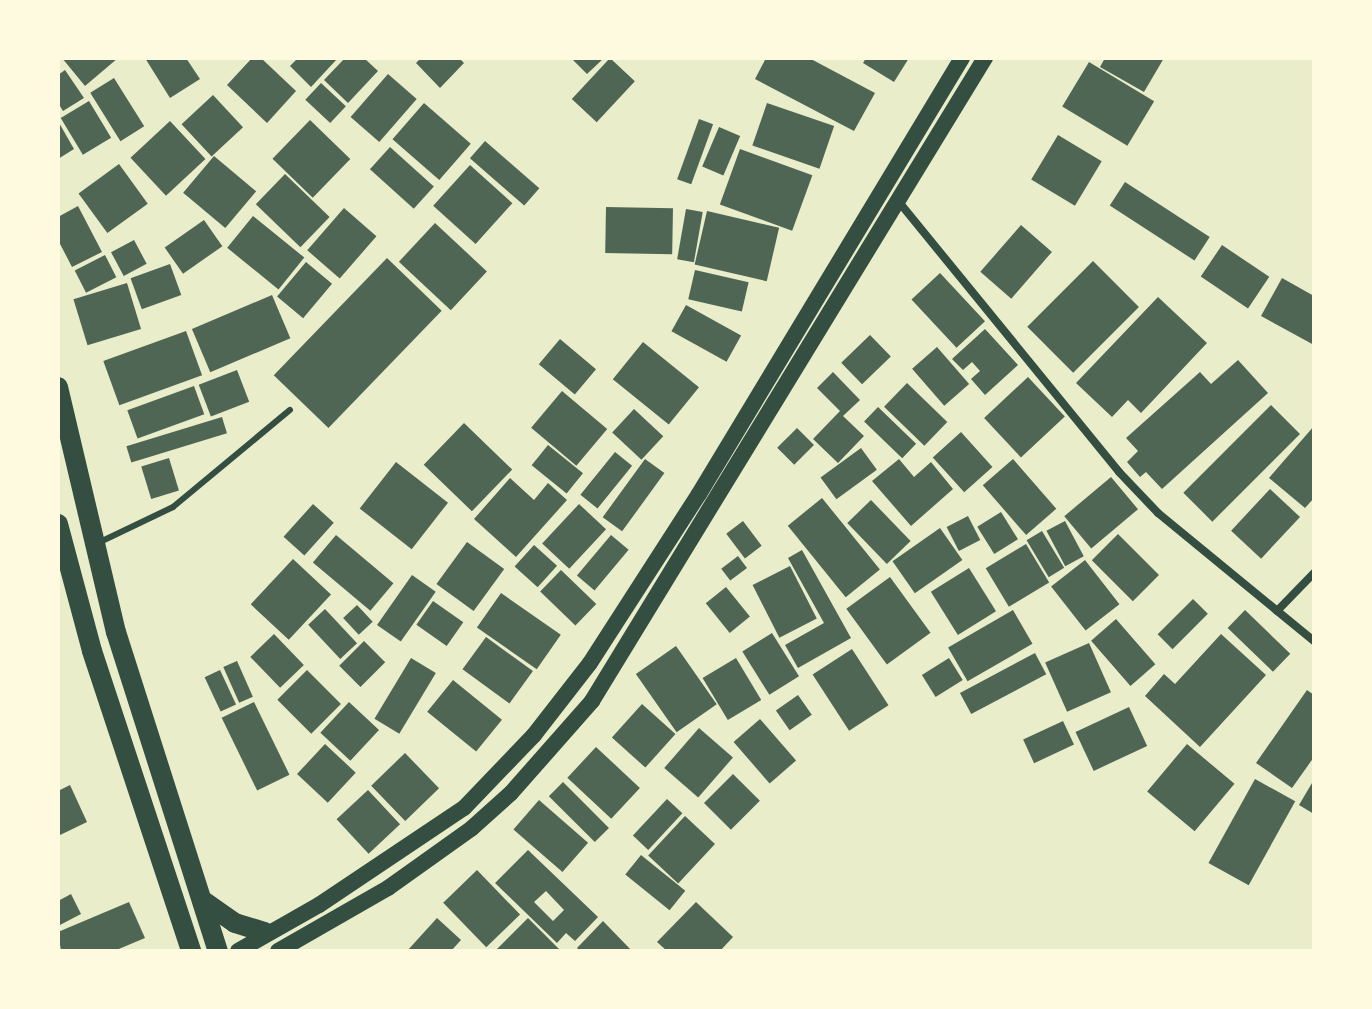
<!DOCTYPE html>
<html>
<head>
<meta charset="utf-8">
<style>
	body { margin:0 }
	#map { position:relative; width:1372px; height:1009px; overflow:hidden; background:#e9edc9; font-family:Jost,sans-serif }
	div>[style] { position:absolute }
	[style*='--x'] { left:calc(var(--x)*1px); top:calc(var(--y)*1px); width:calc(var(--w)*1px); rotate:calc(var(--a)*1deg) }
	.building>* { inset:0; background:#4f6655; transform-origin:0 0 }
	.service>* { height:6px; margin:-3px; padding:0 3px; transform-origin:3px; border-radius:3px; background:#344e41 }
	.minor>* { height:8px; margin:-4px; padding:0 4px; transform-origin:4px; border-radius:4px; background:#344e41 }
	.secondary>* { height:16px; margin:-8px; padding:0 8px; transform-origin:8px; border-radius:8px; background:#344e41 }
	.primary>* { height:20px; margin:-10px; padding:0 10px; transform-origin:10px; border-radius:10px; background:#344e41 }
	span { translate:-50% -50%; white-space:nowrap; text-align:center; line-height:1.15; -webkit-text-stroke:6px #fefae0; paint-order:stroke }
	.frame { position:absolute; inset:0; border:60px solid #fefae0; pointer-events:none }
</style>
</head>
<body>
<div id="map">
	<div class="building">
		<div style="clip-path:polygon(62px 58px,118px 58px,85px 86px)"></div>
		<div style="clip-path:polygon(145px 58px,186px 58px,200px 79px,170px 98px)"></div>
		<div style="clip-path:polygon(252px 58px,261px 58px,296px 91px,267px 123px,227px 85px)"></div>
		<div style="clip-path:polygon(298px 58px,338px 58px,311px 87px,290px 66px)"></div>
		<div style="clip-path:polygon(345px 58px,364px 58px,378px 71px,348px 103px,324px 80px)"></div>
		<div style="clip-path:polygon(421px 58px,459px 58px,464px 63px,440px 88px,416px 63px)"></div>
		<div style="clip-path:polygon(571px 58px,604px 58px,587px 74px)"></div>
		<div style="left:610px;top:58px;width:34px;height:56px;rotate:43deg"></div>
		<div style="clip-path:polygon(766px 58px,809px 58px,875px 93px,854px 131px,755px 79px)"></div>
		<div style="clip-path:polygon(866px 58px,909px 58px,894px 82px,863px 63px)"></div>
		<div style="clip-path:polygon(1105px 58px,1164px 58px,1144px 92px,1100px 67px)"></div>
		<div style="left:1089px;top:62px;width:76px;height:52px;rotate:31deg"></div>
		<div style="clip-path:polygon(65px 70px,84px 98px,63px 111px,58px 103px,58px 75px)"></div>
		<div style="left:388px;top:74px;width:38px;height:57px;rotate:41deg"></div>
		<div style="left:114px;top:78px;width:57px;height:28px;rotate:58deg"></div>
		<div style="left:321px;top:83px;width:34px;height:23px;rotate:43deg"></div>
		<div style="left:213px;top:95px;width:44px;height:43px;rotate:47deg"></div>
		<div style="left:89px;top:101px;width:43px;height:33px;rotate:59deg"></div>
		<div style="left:424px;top:103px;width:62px;height:48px;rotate:41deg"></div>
		<div style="left:767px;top:103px;width:71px;height:45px;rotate:19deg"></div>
		<div style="left:699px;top:119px;width:15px;height:64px;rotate:20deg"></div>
		<div style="left:310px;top:120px;width:56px;height:54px;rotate:44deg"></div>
		<div style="clip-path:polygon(58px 121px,74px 149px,58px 159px)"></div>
		<div style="left:170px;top:121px;width:52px;height:54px;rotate:47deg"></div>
		<div style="left:719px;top:127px;width:23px;height:43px;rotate:23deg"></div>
		<div style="left:1058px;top:135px;width:51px;height:52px;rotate:31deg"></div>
		<div style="left:485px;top:141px;width:72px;height:23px;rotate:41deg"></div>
		<div style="left:390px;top:147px;width:59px;height:30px;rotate:42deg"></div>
		<div style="left:740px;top:149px;width:77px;height:59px;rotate:20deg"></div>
		<div style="left:214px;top:156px;width:55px;height:48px;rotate:40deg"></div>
		<div style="left:119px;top:164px;width:49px;height:50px;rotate:54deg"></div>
		<div style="left:470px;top:165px;width:57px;height:55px;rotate:42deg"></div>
		<div style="left:285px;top:174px;width:62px;height:42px;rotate:44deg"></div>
		<div style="left:1125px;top:182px;width:101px;height:28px;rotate:33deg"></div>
		<div style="clip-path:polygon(78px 206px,102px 252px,72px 267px,58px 240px,58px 217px)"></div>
		<div style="left:606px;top:207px;width:67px;height:46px;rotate:1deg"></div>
		<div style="left:344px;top:208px;width:43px;height:56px;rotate:41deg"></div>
		<div style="left:686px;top:209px;width:17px;height:51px;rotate:10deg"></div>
		<div style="left:707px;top:211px;width:74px;height:55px;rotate:13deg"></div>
		<div style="left:253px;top:216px;width:66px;height:41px;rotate:39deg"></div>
		<div style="left:204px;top:220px;width:32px;height:48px;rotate:55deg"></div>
		<div style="left:435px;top:223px;width:71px;height:53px;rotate:43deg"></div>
		<div style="left:1021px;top:225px;width:41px;height:62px;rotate:41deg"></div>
		<div style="left:134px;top:240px;width:27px;height:26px;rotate:62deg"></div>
		<div style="left:1222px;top:245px;width:57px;height:38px;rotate:34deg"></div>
		<div style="left:105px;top:255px;width:25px;height:34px;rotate:63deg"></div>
		<div style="left:387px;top:258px;width:76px;height:163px;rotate:44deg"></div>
		<div style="left:1093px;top:261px;width:65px;height:93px;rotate:45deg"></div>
		<div style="left:306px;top:262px;width:34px;height:45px;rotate:40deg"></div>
		<div style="left:170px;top:264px;width:33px;height:42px;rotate:70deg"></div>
		<div style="left:695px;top:270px;width:55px;height:30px;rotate:13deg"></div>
		<div style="left:940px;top:273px;width:66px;height:39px;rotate:47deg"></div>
		<div style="clip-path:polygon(1282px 278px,1314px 296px,1314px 345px,1261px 316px)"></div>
		<div style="left:127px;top:283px;width:48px;height:56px;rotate:73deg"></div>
		<div style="left:272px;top:295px;width:47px;height:87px;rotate:67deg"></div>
		<div style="clip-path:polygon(1158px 297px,1207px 343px,1141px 413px,1128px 400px,1112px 417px,1076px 383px)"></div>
		<div style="left:686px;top:305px;width:63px;height:30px;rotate:29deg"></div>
		<div style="clip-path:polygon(985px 329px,1018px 365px,985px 395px,971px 379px,980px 371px,972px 362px,963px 370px,952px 359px)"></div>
		<div style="left:186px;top:331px;width:47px;height:88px;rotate:70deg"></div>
		<div style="left:870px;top:335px;width:30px;height:40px;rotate:46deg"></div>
		<div style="left:560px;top:339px;width:47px;height:33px;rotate:40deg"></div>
		<div style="left:643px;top:342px;width:72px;height:48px;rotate:39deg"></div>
		<div style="left:937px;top:347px;width:49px;height:33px;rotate:49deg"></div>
		<div style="clip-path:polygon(1238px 360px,1268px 393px,1162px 489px,1146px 472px,1140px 477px,1127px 462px,1138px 451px,1126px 438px,1200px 372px,1211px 384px)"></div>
		<div style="left:237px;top:370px;width:34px;height:41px;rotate:69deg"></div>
		<div style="clip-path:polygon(833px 372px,860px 400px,843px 416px,864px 436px,838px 463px,813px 439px,840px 411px,817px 388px)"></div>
		<div style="left:1028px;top:377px;width:54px;height:60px;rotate:47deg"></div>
		<div style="left:907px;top:383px;width:56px;height:33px;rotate:44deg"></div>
		<div style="left:194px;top:386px;width:30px;height:71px;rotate:70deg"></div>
		<div style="left:562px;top:391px;width:59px;height:48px;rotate:40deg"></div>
		<div style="left:1271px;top:405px;width:41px;height:124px;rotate:45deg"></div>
		<div style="left:878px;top:407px;width:53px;height:20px;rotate:44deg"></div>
		<div style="left:634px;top:409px;width:40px;height:32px;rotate:43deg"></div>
		<div style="left:222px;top:417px;width:17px;height:100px;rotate:73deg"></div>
		<div style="left:464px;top:423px;width:67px;height:58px;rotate:44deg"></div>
		<div style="clip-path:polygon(1314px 426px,1314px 498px,1305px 508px,1269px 478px)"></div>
		<div style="left:797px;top:428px;width:24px;height:28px;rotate:45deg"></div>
		<div style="left:961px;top:432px;width:47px;height:38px;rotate:48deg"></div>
		<div style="left:548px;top:445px;width:45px;height:26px;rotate:39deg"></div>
		<div style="left:861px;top:448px;width:27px;height:50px;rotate:54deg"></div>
		<div style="left:615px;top:452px;width:22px;height:55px;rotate:39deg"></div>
		<div style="left:169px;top:458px;width:34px;height:29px;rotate:73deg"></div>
		<div style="left:645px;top:459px;width:24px;height:72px;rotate:36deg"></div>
		<div style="clip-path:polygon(899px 459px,914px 477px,931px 462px,953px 489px,911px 526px,872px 481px)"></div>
		<div style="left:1013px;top:459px;width:66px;height:40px;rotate:49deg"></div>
		<div style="left:396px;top:462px;width:66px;height:59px;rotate:38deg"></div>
		<div style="left:1111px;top:477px;width:42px;height:61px;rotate:50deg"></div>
		<div style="clip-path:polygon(510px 478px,534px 500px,548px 483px,567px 500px,516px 557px,474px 519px)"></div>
		<div style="left:1270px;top:489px;width:41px;height:57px;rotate:43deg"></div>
		<div style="left:822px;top:498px;width:92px;height:44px;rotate:51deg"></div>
		<div style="left:871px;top:500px;width:57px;height:33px;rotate:46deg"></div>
		<div style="left:313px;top:504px;width:28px;height:44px;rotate:42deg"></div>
		<div style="left:579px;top:504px;width:37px;height:54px;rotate:43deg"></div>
		<div style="left:1001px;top:512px;width:32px;height:28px;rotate:58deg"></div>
		<div style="left:968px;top:516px;width:27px;height:24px;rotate:63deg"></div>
		<div style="left:743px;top:521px;width:31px;height:21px;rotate:53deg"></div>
		<div style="left:1065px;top:521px;width:40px;height:21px;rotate:62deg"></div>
		<div style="left:940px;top:528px;width:39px;height:58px;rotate:55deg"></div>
		<div style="left:1042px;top:531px;width:43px;height:18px;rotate:59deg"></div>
		<div style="left:1118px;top:534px;width:58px;height:37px;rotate:45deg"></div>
		<div style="left:336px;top:535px;width:75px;height:36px;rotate:40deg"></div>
		<div style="left:611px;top:535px;width:23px;height:53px;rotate:40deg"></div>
		<div style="left:467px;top:542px;width:46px;height:52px;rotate:36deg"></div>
		<div style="left:1026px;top:544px;width:45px;height:47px;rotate:59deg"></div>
		<div style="left:534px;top:545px;width:31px;height:29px;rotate:42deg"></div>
		<div style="clip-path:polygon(802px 550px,851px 638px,798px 668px,785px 645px,824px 623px,788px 558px)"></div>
		<div style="left:738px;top:556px;width:15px;height:21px;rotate:53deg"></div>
		<div style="left:293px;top:559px;width:52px;height:62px;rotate:43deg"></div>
		<div style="left:1085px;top:560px;width:56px;height:43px;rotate:52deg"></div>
		<div style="left:790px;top:566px;width:59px;height:42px;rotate:63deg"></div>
		<div style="left:969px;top:568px;width:51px;height:45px;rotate:58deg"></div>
		<div style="left:561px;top:570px;width:49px;height:30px;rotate:44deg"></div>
		<div style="left:412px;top:575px;width:29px;height:61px;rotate:35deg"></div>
		<div style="left:890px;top:577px;width:69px;height:54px;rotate:54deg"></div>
		<div style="left:726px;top:587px;width:38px;height:26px;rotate:51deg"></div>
		<div style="left:501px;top:593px;width:73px;height:42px;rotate:35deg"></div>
		<div style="left:1193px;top:599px;width:21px;height:50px;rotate:45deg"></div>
		<div style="left:433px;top:601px;width:37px;height:29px;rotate:35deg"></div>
		<div style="left:357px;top:605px;width:23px;height:19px;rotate:47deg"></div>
		<div style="left:325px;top:609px;width:47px;height:23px;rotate:47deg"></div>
		<div style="left:1013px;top:610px;width:39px;height:75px;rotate:60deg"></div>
		<div style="left:1245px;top:610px;width:63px;height:25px;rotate:44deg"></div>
		<div style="left:1116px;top:619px;width:60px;height:33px;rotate:49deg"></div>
		<div style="left:772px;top:633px;width:51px;height:35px;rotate:58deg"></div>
		<div style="left:274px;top:634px;width:43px;height:33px;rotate:46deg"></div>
		<div style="clip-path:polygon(1221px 634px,1266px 675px,1200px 747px,1145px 696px,1164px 674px,1175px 684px)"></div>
		<div style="left:486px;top:637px;width:58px;height:40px;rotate:36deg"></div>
		<div style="left:364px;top:641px;width:30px;height:35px;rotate:45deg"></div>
		<div style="left:1089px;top:643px;width:54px;height:48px;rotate:66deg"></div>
		<div style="left:676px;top:646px;width:71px;height:49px;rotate:55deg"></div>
		<div style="left:852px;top:649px;width:67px;height:47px;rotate:57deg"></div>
		<div style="left:1035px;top:653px;width:24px;height:85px;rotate:62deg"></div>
		<div style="left:411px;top:658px;width:29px;height:71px;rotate:31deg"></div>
		<div style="left:736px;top:658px;width:49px;height:39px;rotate:59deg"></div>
		<div style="left:949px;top:658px;width:26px;height:32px;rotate:58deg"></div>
		<div style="left:237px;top:661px;width:39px;height:15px;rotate:66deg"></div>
		<div style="left:220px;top:670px;width:38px;height:17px;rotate:65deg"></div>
		<div style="left:307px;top:670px;width:48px;height:42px;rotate:45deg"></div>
		<div style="left:453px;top:680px;width:63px;height:41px;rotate:39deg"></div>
		<div style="clip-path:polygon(1307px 690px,1314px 695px,1314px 757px,1292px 788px,1256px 763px)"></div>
		<div style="left:798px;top:695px;width:24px;height:27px;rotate:55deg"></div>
		<div style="left:254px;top:702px;width:81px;height:36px;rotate:64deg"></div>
		<div style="left:349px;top:702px;width:41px;height:42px;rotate:43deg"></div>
		<div style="left:642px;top:704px;width:45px;height:45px;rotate:42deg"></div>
		<div style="left:1129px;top:707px;width:43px;height:59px;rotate:65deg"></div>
		<div style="left:760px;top:719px;width:55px;height:35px;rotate:49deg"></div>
		<div style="left:1063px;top:721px;width:26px;height:44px;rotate:65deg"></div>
		<div style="left:699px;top:728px;width:45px;height:53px;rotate:41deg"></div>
		<div style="left:325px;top:744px;width:42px;height:41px;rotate:43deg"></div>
		<div style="left:1187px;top:744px;width:62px;height:62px;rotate:40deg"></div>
		<div style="left:596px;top:747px;width:60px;height:42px;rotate:43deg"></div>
		<div style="left:405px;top:753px;width:49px;height:47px;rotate:46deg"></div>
		<div style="left:733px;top:774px;width:38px;height:41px;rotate:45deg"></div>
		<div style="left:1255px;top:779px;width:46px;height:96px;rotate:29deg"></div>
		<div style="left:563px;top:782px;width:65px;height:20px;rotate:45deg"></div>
		<div style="clip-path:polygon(1312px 783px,1314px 785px,1314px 814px,1299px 805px)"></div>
		<div style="clip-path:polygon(70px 785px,87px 822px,58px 836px,58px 791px)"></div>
		<div style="left:368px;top:790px;width:47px;height:43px;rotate:47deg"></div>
		<div style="left:667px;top:799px;width:21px;height:50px;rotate:43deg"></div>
		<div style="left:539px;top:800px;width:65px;height:39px;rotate:41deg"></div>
		<div style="left:685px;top:816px;width:41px;height:54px;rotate:43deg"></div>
		<div style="clip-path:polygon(evenodd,528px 850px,598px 917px,575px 941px,566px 933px,557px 943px,495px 883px,528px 850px,546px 891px,564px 910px,553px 921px,534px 902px,546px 891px)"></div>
		<div style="left:641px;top:855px;width:57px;height:25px;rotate:39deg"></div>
		<div style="left:477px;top:870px;width:62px;height:47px;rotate:46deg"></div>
		<div style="clip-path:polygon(71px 894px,81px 914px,58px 926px,58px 901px)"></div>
		<div style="clip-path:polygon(129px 902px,145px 938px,114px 951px,61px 951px,58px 932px)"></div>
		<div style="clip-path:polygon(696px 902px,733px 937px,720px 951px,667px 951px,657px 942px)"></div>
		<div style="clip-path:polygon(437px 918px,461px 940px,451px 951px,407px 951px)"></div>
		<div style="clip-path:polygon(528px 918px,561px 951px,497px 949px)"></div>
		<div style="clip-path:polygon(603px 921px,632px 951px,580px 951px,577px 948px)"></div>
	</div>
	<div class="service">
		<div style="--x:100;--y:542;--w:81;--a:-25.6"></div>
		<div style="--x:173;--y:507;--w:152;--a:-39.7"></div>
	</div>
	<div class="minor">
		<div style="--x:899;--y:202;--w:348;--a:50.8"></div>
		<div style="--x:1119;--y:472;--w:57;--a:46.4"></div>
		<div style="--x:1158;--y:513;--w:202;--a:39.4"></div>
		<div style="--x:1277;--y:611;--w:53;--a:-45.8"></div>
	</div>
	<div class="secondary">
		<div style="--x:238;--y:951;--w:93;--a:-29.6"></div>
		<div style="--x:319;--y:905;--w:174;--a:-33.8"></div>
		<div style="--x:464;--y:808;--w:101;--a:-46.2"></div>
		<div style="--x:534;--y:735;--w:91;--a:-52.1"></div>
		<div style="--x:590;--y:663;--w:201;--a:-57.2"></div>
		<div style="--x:699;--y:494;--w:509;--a:-58.9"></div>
		<div style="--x:278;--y:951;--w:127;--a:-29.8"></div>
		<div style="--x:388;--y:888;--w:103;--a:-35.5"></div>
		<div style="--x:472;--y:828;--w:52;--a:-41.9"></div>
		<div style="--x:511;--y:793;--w:123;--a:-48.6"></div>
		<div style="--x:592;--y:701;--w:754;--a:-58.57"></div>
	</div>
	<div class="primary">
		<div style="--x:58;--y:387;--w:252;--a:76.7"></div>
		<div style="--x:116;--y:632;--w:335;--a:72.3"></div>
		<div style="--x:58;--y:524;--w:131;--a:75"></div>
		<div style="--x:92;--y:651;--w:316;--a:71.7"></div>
		<div style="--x:202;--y:900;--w:40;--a:34.9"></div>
		<div style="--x:235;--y:923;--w:31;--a:17"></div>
	</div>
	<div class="frame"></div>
</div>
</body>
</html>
